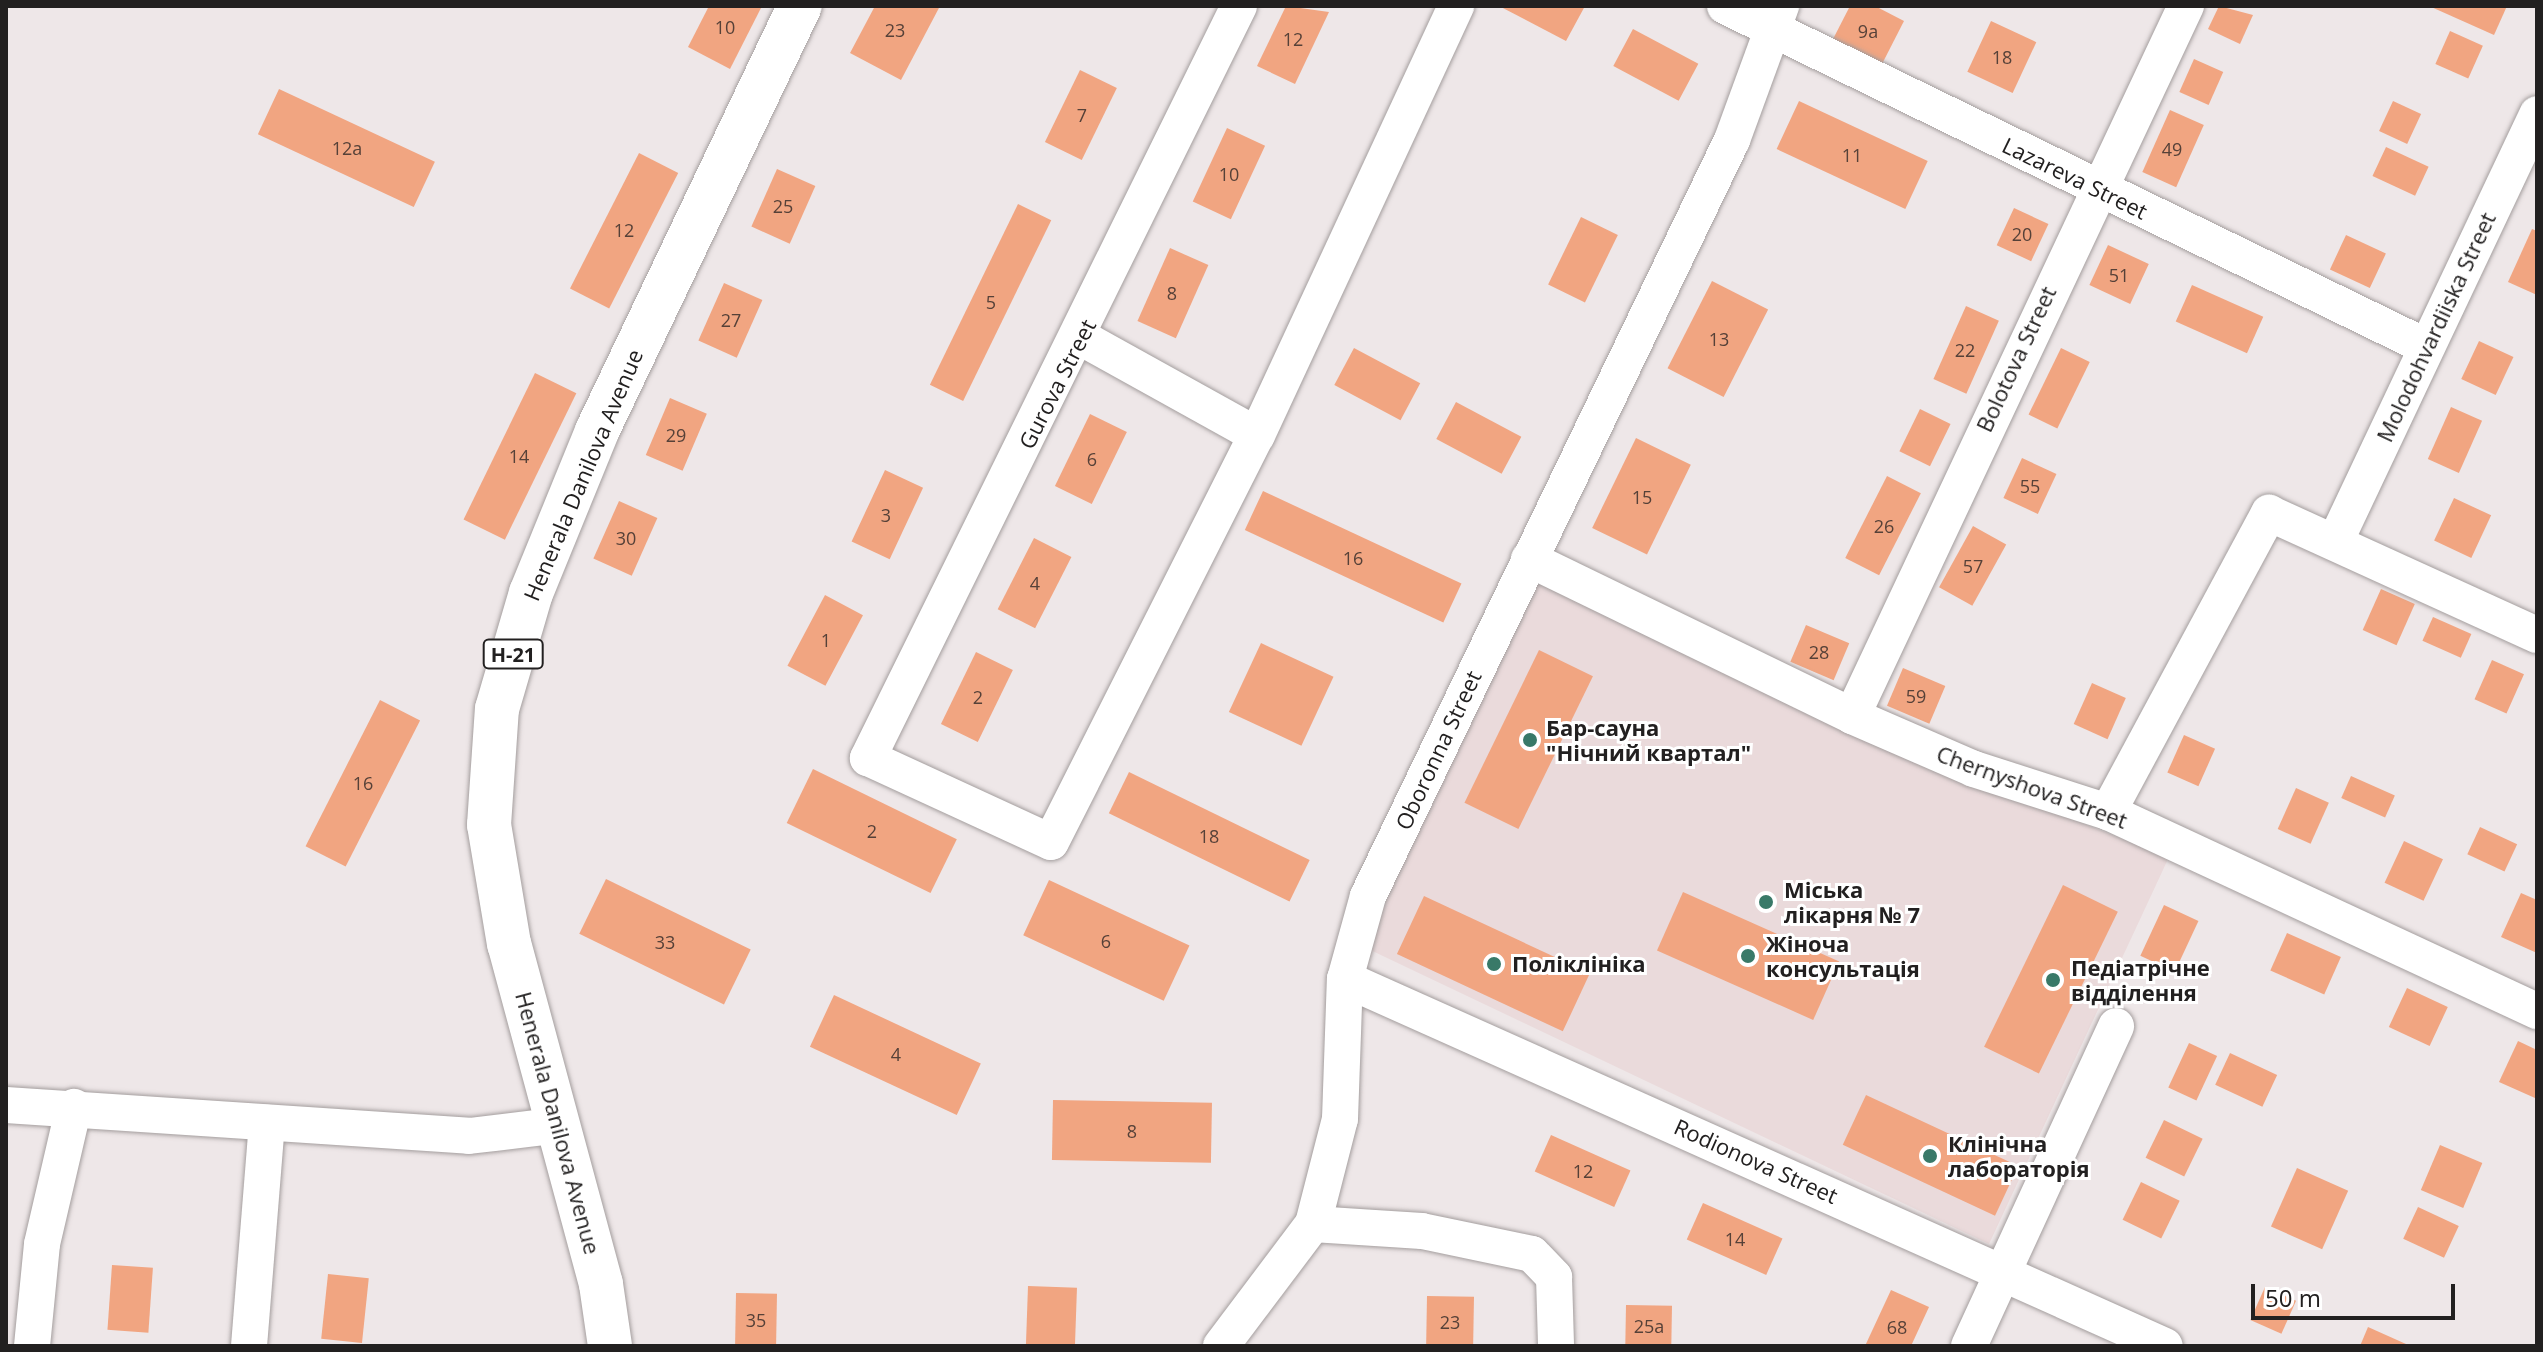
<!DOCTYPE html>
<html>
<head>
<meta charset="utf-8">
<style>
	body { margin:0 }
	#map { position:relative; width:2543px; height:1352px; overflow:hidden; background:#eee7e8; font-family:"Open Sans",sans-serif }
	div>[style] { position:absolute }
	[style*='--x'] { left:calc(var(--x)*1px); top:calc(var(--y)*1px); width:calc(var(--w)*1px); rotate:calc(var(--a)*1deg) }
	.built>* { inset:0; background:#eadadb }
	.building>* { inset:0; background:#f1a581; transform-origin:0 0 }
	.roads { filter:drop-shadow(0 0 2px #a49e9e) drop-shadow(0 0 2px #a49e9e) }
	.minor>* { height:36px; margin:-18px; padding:0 18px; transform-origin:18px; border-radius:18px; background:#fff }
	.major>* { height:44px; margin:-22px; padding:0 22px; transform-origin:22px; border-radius:22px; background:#fff }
	.dots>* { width:22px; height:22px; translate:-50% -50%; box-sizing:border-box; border:4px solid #fff; border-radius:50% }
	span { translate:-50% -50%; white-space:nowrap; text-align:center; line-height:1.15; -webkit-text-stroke:6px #fff; paint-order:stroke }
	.number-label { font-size:18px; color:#564138 }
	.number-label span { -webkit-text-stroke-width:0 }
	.shield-label span { padding:2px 6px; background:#fff; border:2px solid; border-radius:6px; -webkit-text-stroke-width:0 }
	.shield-label { font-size:20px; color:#222020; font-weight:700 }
	.street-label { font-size:22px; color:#222020 }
	.poi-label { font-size:22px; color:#222020; font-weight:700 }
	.left { translate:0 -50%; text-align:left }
	.frame { position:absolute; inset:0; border:8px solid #222020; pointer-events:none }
	.scale { position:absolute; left:2251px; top:1284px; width:204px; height:36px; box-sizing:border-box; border:4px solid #222020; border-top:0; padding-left:10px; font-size:24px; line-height:28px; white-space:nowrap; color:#222020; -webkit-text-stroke:6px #fff; paint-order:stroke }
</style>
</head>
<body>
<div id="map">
	<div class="built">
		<div style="clip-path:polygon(1540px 575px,1979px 783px,2169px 857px,1989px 1244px,1364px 947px)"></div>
	</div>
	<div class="building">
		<div style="clip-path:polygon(709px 6px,762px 6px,730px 69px,688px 47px)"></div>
		<div style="clip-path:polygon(875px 6px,940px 6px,901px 80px,850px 53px)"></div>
		<div style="clip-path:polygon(1286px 6px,1329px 12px,1295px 84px,1257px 66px)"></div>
		<div style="clip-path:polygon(1499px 6px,1585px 6px,1566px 41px)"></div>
		<div style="clip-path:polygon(1850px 6px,1875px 6px,1904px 21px,1881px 66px,1832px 41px)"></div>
		<div style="clip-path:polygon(2219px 6px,2253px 15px,2240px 44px,2208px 29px)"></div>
		<div style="clip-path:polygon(2429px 6px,2507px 6px,2494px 35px)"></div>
		<div style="left:1991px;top:21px;width:50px;height:56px;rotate:25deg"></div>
		<div style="left:1633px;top:29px;width:74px;height:42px;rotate:28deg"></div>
		<div style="left:2450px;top:31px;width:36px;height:36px;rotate:24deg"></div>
		<div style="left:2194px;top:59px;width:32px;height:36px;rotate:24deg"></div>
		<div style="left:1080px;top:70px;width:41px;height:80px;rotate:26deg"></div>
		<div style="left:279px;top:89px;width:172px;height:50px;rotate:25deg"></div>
		<div style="left:1799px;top:101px;width:142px;height:53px;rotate:25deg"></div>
		<div style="left:2393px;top:101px;width:31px;height:33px;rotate:25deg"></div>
		<div style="left:2170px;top:110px;width:37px;height:68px;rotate:24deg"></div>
		<div style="left:1227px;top:128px;width:42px;height:81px;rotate:25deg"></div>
		<div style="left:2386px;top:147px;width:47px;height:32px;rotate:25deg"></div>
		<div style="left:639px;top:153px;width:44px;height:152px;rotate:27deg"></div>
		<div style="left:777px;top:169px;width:42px;height:63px;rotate:24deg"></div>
		<div style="left:1018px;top:204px;width:37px;height:201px;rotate:26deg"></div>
		<div style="left:2014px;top:208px;width:38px;height:41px;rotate:25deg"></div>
		<div style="left:1581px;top:217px;width:41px;height:75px;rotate:26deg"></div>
		<div style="clip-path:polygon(2532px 229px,2537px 231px,2537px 295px,2508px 282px)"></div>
		<div style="left:2346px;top:235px;width:44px;height:38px;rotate:25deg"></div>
		<div style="left:2108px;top:245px;width:45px;height:44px;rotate:25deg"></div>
		<div style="left:1170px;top:248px;width:42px;height:80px;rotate:24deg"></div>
		<div style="left:1712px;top:281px;width:63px;height:98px;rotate:27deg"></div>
		<div style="left:724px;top:283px;width:42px;height:63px;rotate:24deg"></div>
		<div style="left:2192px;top:285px;width:78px;height:40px;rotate:24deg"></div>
		<div style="left:1966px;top:306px;width:36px;height:80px;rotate:24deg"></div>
		<div style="left:2479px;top:341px;width:38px;height:42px;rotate:25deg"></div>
		<div style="left:1354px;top:348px;width:75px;height:42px;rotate:28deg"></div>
		<div style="left:2061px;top:348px;width:32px;height:74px;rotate:26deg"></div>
		<div style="left:535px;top:373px;width:46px;height:163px;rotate:26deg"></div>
		<div style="left:670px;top:398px;width:40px;height:62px;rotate:23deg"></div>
		<div style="left:1456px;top:402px;width:74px;height:42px;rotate:28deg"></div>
		<div style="left:2451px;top:407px;width:34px;height:57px;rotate:24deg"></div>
		<div style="left:1920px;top:409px;width:34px;height:47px;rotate:26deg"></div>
		<div style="left:1090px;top:414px;width:41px;height:80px;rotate:26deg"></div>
		<div style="left:1636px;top:438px;width:61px;height:100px;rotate:26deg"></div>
		<div style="left:2022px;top:458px;width:38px;height:44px;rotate:25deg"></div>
		<div style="left:885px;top:470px;width:42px;height:79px;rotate:25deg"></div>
		<div style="left:1887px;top:476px;width:38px;height:92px;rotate:27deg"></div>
		<div style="left:1263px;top:491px;width:219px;height:43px;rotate:25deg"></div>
		<div style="left:2454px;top:498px;width:41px;height:47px;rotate:25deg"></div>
		<div style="left:619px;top:501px;width:42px;height:63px;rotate:24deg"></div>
		<div style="left:1973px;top:526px;width:38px;height:70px;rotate:29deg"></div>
		<div style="left:1034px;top:538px;width:42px;height:80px;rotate:27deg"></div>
		<div style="left:2381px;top:589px;width:37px;height:45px;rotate:24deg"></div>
		<div style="left:825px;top:595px;width:43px;height:80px;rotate:28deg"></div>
		<div style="left:2433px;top:617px;width:42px;height:26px;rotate:24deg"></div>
		<div style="left:1806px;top:625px;width:47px;height:40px;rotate:23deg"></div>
		<div style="left:1261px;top:643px;width:80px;height:76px;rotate:25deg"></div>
		<div style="left:1539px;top:650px;width:60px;height:170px;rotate:26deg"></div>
		<div style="left:976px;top:652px;width:41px;height:80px;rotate:26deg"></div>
		<div style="left:2492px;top:660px;width:35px;height:43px;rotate:24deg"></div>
		<div style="left:1903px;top:668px;width:46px;height:41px;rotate:23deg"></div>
		<div style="left:2092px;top:683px;width:37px;height:45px;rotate:24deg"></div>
		<div style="left:380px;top:700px;width:45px;height:164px;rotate:27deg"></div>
		<div style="left:2184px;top:735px;width:34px;height:41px;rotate:24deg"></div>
		<div style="left:813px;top:769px;width:160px;height:60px;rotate:26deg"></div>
		<div style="left:1129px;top:772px;width:201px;height:46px;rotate:26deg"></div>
		<div style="left:2351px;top:776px;width:48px;height:24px;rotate:24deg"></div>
		<div style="left:2296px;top:788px;width:36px;height:45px;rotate:24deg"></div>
		<div style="left:2480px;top:827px;width:41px;height:30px;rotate:25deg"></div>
		<div style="left:2404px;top:841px;width:43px;height:46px;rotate:25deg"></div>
		<div style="left:606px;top:879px;width:161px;height:61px;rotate:26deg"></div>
		<div style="left:1049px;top:880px;width:155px;height:61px;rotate:25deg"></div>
		<div style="left:2063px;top:885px;width:61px;height:180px;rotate:26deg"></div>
		<div style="left:1683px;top:892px;width:171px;height:64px;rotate:24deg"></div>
		<div style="clip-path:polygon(2521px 893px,2537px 900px,2537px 953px,2501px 937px)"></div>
		<div style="left:1424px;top:896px;width:183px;height:64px;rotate:25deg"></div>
		<div style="left:2164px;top:905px;width:38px;height:56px;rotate:25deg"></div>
		<div style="left:2287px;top:933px;width:59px;height:41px;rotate:24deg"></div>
		<div style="left:2407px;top:988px;width:45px;height:43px;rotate:25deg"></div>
		<div style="left:834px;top:995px;width:162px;height:57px;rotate:25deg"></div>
		<div style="clip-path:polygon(2518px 1041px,2537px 1050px,2535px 1098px,2499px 1082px)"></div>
		<div style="left:2189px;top:1043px;width:31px;height:49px;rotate:25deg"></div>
		<div style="left:2230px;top:1053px;width:52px;height:35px;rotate:25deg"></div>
		<div style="left:1866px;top:1095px;width:168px;height:55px;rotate:25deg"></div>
		<div style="left:1053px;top:1100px;width:159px;height:60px;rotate:1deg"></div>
		<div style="left:2164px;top:1120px;width:43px;height:42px;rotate:26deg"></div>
		<div style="left:1551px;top:1135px;width:87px;height:40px;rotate:24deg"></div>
		<div style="left:2440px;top:1145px;width:46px;height:49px;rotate:23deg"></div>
		<div style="left:2297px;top:1168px;width:56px;height:64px;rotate:24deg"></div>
		<div style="left:2141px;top:1182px;width:43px;height:42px;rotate:26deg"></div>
		<div style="left:1703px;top:1203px;width:87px;height:40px;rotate:24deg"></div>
		<div style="left:2418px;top:1207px;width:45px;height:35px;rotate:25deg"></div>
		<div style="left:112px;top:1265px;width:41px;height:65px;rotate:4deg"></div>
		<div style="left:328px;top:1274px;width:41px;height:65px;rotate:6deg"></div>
		<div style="left:1028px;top:1286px;width:49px;height:60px;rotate:2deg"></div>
		<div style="left:2265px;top:1287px;width:34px;height:36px;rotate:24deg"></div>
		<div style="clip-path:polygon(1891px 1290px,1929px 1307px,1911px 1346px,1865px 1346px)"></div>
		<div style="left:736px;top:1293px;width:41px;height:53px;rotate:1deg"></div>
		<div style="left:1427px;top:1296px;width:47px;height:50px;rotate:1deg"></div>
		<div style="left:1626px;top:1305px;width:46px;height:41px;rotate:1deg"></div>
		<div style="clip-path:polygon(2368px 1327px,2406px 1344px,2405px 1346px,2360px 1346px)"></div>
	</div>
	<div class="roads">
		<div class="minor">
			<div style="--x:1239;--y:6;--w:839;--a:116.26"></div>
			<div style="--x:868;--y:758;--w:201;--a:24.7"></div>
			<div style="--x:1051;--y:842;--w:456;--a:-63.2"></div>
			<div style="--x:1257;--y:435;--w:473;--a:-65.1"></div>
			<div style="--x:1725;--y:6;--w:780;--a:25.91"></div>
			<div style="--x:1080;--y:337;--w:202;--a:29"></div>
			<div style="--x:2336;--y:540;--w:471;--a:-64.7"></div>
			<div style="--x:1529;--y:559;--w:359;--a:25.9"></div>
			<div style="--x:1852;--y:716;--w:133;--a:23.5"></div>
			<div style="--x:1974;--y:769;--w:141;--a:17.8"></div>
			<div style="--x:2108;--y:812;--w:473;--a:24.9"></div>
			<div style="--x:1852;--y:716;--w:785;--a:-64.81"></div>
			<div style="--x:2108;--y:812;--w:340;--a:-61.7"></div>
			<div style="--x:2269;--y:513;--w:294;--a:24.5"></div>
			<div style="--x:1345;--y:979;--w:898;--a:24.11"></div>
			<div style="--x:6;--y:1105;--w:464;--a:3.8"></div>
			<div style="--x:469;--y:1136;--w:93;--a:-6.8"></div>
			<div style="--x:1313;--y:1224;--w:109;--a:3.7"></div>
			<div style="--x:1422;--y:1231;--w:112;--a:11.8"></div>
			<div style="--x:1532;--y:1254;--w:32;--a:46"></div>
			<div style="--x:1554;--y:1277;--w:69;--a:88.3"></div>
			<div style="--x:32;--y:1346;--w:102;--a:-84.4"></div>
			<div style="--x:42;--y:1244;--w:141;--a:-76.9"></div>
			<div style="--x:249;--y:1346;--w:224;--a:-85.4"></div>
			<div style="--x:1221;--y:1346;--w:153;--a:-53"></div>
			<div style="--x:1313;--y:1224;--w:108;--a:-75.6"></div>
			<div style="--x:1340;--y:1119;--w:140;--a:-88"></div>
			<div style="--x:1345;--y:979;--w:86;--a:-74.5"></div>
			<div style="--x:1368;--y:896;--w:839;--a:-64.29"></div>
			<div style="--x:1732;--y:140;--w:143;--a:-69.9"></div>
			<div style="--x:1969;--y:1346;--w:352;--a:-65.3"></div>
		</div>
		<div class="major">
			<div style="--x:610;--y:1346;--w:63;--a:-98.3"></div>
			<div style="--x:601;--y:1284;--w:352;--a:-105.1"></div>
			<div style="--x:509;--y:944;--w:121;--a:-99.5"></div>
			<div style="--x:489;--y:825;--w:116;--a:-86.1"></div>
			<div style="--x:497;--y:709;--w:121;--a:-73.7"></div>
			<div style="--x:531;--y:593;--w:175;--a:-67.8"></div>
			<div style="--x:597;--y:431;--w:471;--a:-64.5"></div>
		</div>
	</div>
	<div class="dots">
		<div style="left:1530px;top:740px;background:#397968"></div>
		<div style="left:1766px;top:902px;background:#397968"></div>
		<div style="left:1748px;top:956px;background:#397968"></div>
		<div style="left:1494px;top:964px;background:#397968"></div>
		<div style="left:2053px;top:980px;background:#397968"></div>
		<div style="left:1930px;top:1156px;background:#397968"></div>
	</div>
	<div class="number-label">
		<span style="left:725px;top:27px">10</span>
		<span style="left:895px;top:30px">23</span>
		<span style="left:1868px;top:31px">9а</span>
		<span style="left:1293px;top:39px">12</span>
		<span style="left:2002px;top:57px">18</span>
		<span style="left:1082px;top:115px">7</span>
		<span style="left:347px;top:148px">12а</span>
		<span style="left:2172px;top:149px">49</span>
		<span style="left:1852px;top:155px">11</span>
		<span style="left:1229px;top:174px">10</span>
		<span style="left:783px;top:206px">25</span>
		<span style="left:624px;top:230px">12</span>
		<span style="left:2022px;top:234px">20</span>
		<span style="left:2119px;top:275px">51</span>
		<span style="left:1172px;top:293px">8</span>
		<span style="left:991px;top:302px">5</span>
		<span style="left:731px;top:320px">27</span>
		<span style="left:1719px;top:339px">13</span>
		<span style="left:1965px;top:350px">22</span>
		<span style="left:676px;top:435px">29</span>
		<span style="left:519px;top:456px">14</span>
		<span style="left:1092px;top:459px">6</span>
		<span style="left:2030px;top:486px">55</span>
		<span style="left:1642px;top:497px">15</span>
		<span style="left:886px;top:515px">3</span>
		<span style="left:1884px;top:526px">26</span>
		<span style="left:626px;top:538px">30</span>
		<span style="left:1353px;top:558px">16</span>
		<span style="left:1973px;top:566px">57</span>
		<span style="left:1035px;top:583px">4</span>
		<span style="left:826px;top:640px">1</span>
		<span style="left:1819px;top:652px">28</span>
		<span style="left:1916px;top:696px">59</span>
		<span style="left:978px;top:697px">2</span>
		<span style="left:363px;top:783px">16</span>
		<span style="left:872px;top:831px">2</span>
		<span style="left:1209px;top:836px">18</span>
		<span style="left:1106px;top:941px">6</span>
		<span style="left:665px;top:942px">33</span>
		<span style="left:896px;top:1054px">4</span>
		<span style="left:1132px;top:1131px">8</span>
		<span style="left:1583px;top:1171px">12</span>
		<span style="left:1735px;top:1239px">14</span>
		<span style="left:756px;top:1320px">35</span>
		<span style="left:1450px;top:1322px">23</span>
		<span style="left:1649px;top:1326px">25а</span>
		<span style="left:1897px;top:1327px">68</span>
	</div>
	<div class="shield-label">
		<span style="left:513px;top:654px">Н-21</span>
	</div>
	<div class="street-label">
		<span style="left:2075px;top:178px;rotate:26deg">Lazareva Street</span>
		<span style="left:2436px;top:327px;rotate:-65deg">Molodohvardiiska Street</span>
		<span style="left:2016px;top:359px;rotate:-65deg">Bolotova Street</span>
		<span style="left:1057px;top:384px;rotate:-63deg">Gurova Street</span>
		<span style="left:583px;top:475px;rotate:-67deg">Henerala Danilova Avenue</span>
		<span style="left:1438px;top:750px;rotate:-65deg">Oboronna Street</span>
		<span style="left:2032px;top:787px;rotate:20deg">Chernyshova Street</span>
		<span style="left:558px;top:1123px;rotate:75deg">Henerala Danilova Avenue</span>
		<span style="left:1756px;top:1161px;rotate:24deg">Rodionova Street</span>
	</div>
	<div class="poi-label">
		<span class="left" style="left:1546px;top:740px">Бар-сауна<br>"Нічний квартал"</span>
		<span class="left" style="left:1784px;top:902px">Міська<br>лікарня № 7</span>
		<span class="left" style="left:1766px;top:956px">Жіноча<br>консультація</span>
		<span class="left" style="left:1512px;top:964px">Поліклініка</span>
		<span class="left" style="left:2071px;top:980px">Педіатрічне<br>відділення</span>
		<span class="left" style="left:1948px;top:1156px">Клінічна<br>лабораторія</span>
	</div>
	<div class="frame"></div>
	<div class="scale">50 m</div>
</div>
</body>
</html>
